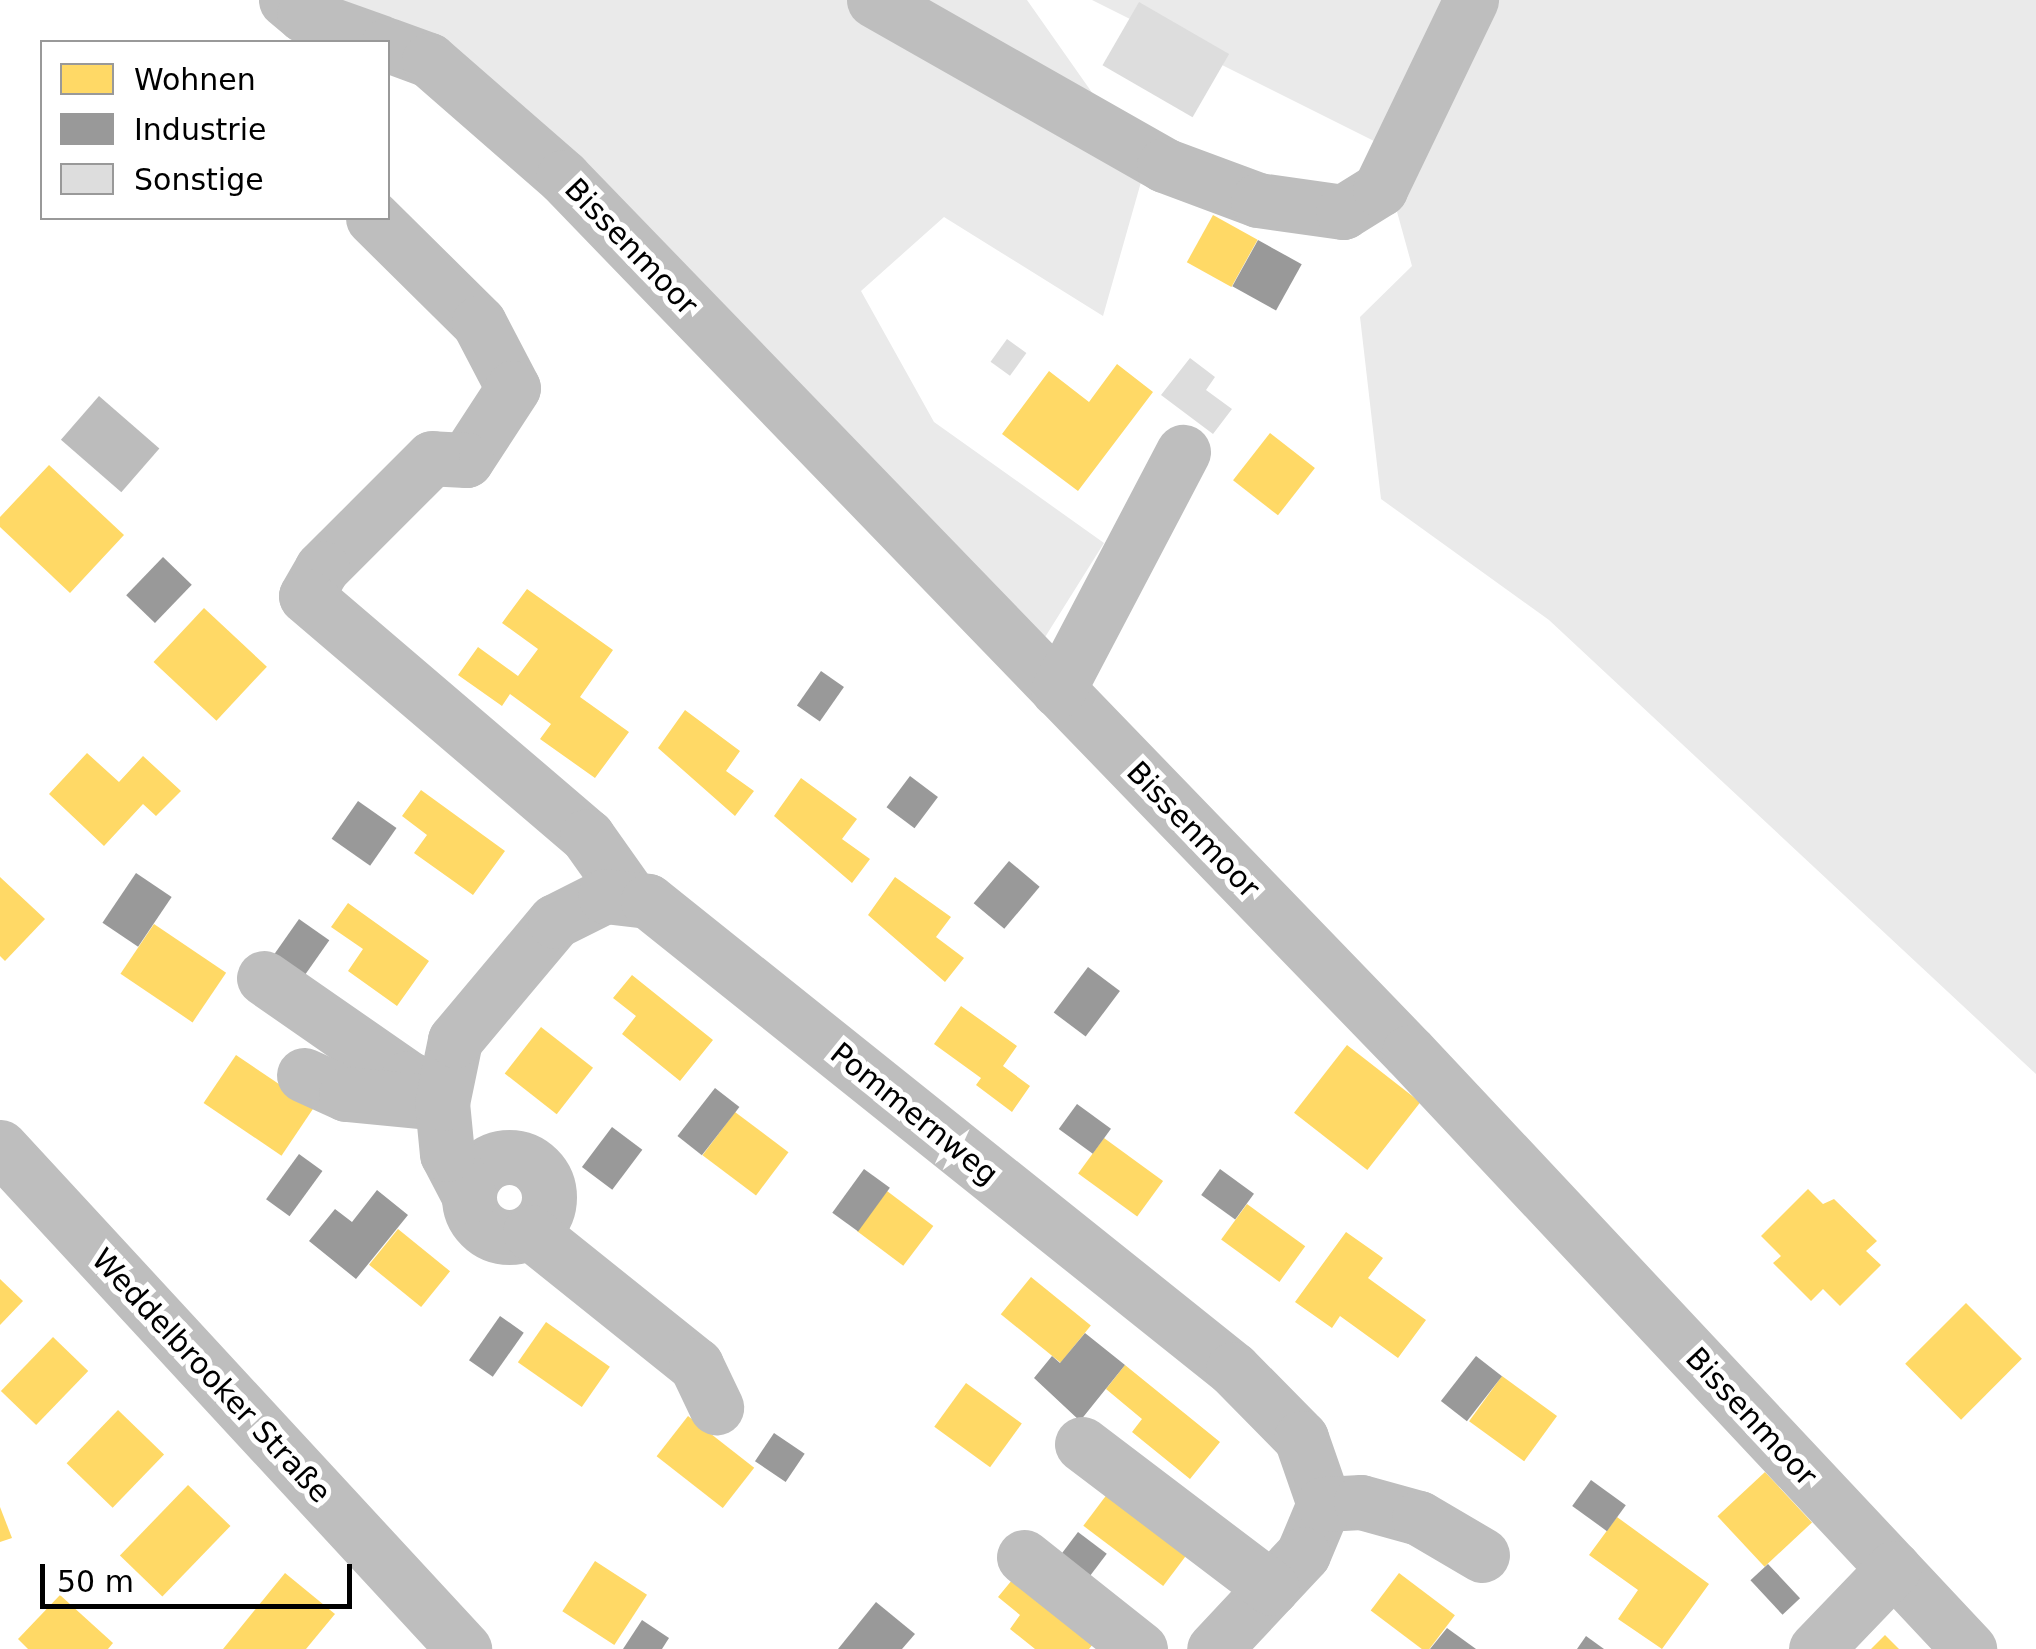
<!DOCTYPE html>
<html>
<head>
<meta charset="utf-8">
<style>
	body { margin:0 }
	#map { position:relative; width:2036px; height:1649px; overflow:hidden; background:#fff; font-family:"DejaVu Sans",sans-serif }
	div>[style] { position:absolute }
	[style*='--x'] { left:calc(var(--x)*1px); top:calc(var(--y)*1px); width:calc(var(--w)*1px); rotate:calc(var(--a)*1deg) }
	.green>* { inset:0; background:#eaeaea }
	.water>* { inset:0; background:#bcbcbc; transform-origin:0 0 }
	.homes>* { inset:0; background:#ffd966; transform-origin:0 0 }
	.industry>* { inset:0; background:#999; transform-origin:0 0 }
	.building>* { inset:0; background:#ddd; transform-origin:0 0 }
	.minor>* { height:55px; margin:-27.5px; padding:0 27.5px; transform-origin:27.5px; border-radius:27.5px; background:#bebebe }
	.minor>.ring { margin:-27.5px; padding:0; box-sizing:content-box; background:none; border:55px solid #bebebe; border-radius:50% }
	span { translate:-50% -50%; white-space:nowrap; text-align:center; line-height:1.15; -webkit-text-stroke:10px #fff; paint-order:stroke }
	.street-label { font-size:30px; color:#000 }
	.legend { position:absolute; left:40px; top:40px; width:350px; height:180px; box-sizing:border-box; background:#fff; border:2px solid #999; margin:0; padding:12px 18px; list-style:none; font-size:30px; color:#000 }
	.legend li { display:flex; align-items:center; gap:20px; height:50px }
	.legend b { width:50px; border:2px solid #999 }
	.scale { position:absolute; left:40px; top:1564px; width:312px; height:45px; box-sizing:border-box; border:5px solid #000; border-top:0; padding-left:12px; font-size:30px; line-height:35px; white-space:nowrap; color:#000; -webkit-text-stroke:8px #fff; paint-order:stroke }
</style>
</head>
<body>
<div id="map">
	<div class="green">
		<div style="clip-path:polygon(302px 0,1027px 0,1145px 168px,1103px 316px,944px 217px,861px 291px,934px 422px,1104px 543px,1037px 650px,566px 164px)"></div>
		<div style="clip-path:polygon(1092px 0,2036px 0,2036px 1074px,1549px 620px,1381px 499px,1360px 317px,1412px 266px,1378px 143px)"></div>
	</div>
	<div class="water">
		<div style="left:99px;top:396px;width:80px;height:58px;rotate:41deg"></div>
	</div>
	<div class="homes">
		<div style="left:1213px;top:215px;width:51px;height:54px;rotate:29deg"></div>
		<div style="clip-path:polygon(1117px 364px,1153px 392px,1078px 491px,1002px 434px,1049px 371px,1089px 402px)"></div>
		<div style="left:1270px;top:433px;width:57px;height:60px;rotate:38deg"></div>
		<div style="clip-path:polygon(49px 465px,124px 535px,70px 593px,0 527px,0 517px)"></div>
		<div style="clip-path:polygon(527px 589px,613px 650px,580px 697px,629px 732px,595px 778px,540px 739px,551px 724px,510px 694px,502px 706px,458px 675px,478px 647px,518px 676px,538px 649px,502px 623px)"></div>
		<div style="left:204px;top:608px;width:86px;height:74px;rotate:43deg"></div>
		<div style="clip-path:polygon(685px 710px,740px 751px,726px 771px,754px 791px,735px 816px,658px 748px)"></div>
		<div style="clip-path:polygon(87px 753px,119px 782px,143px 756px,181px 791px,156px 816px,143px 804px,104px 846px,49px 794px)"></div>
		<div style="clip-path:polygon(801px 778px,857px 819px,842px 839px,870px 859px,852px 883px,774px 816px)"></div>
		<div style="clip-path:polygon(421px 790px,505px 851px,473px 895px,414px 853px,427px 835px,402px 816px)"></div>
		<div style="clip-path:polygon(0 877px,45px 919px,5px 961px,0 956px)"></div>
		<div style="clip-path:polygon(895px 877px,951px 917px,936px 937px,964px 958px,945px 982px,868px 915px)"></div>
		<div style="clip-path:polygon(348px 903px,429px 961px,397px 1006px,348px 971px,363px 949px,331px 927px)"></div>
		<div style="left:154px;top:924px;width:87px;height:60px;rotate:34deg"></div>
		<div style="clip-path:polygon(632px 975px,713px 1040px,680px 1081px,622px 1034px,636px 1016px,613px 998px)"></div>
		<div style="clip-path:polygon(961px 1006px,1017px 1046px,1003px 1066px,1030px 1086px,1012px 1112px,976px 1085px,981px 1078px,934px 1044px)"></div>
		<div style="left:541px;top:1027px;width:66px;height:59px;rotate:38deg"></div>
		<div style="left:1347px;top:1045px;width:93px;height:86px;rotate:38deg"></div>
		<div style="left:236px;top:1055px;width:94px;height:58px;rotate:34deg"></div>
		<div style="left:735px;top:1112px;width:67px;height:54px;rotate:37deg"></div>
		<div style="left:1104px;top:1138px;width:73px;height:44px;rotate:36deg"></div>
		<div style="clip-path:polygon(1808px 1189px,1823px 1204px,1834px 1199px,1877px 1241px,1866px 1251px,1881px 1265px,1840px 1306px,1823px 1289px,1811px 1301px,1773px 1263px,1781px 1256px,1761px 1236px)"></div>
		<div style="left:887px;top:1191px;width:58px;height:50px;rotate:37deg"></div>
		<div style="left:1247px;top:1204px;width:72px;height:44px;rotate:36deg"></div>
		<div style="left:398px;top:1229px;width:67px;height:46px;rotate:39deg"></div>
		<div style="clip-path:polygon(1346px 1232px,1383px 1258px,1368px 1278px,1426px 1320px,1398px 1358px,1340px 1316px,1332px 1328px,1295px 1302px)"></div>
		<div style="left:1031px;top:1277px;width:77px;height:48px;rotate:39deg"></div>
		<div style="clip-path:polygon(0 1279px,23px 1301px,0 1325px)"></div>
		<div style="left:1966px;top:1303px;width:79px;height:86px;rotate:45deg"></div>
		<div style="left:546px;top:1322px;width:78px;height:49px;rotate:35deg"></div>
		<div style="left:53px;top:1337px;width:49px;height:75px;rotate:44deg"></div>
		<div style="clip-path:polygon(1125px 1365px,1220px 1442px,1190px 1479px,1132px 1432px,1142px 1419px,1106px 1389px)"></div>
		<div style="left:1502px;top:1376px;width:68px;height:56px;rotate:36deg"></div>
		<div style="left:966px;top:1383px;width:69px;height:54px;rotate:36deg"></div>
		<div style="left:118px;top:1410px;width:64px;height:74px;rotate:44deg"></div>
		<div style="left:688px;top:1416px;width:84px;height:51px;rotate:38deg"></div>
		<div style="left:1765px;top:1472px;width:69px;height:65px;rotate:47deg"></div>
		<div style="left:188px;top:1485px;width:59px;height:98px;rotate:44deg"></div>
		<div style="left:1111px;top:1489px;width:100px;height:46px;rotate:37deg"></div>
		<div style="clip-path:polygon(0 1507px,12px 1538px,0 1542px)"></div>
		<div style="clip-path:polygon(1617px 1517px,1709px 1584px,1662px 1649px,1618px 1619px,1638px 1590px,1589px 1555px)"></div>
		<div style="left:595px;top:1561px;width:62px;height:60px;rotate:33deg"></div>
		<div style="clip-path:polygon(285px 1573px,335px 1614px,306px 1649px,223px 1649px)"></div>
		<div style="left:1399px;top:1573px;width:70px;height:47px;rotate:37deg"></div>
		<div style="clip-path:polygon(1017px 1574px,1097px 1639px,1089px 1649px,1035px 1649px,1010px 1629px,1020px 1615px,998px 1597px)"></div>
		<div style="clip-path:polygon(60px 1595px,113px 1643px,108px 1649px,28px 1649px,18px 1639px)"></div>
		<div style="clip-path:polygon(1885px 1635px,1899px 1649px,1871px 1649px)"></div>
	</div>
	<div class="industry">
		<div style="left:1258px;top:240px;width:50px;height:53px;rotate:29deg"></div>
		<div style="left:163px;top:557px;width:40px;height:53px;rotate:44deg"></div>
		<div style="left:821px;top:671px;width:28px;height:42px;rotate:35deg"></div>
		<div style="left:910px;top:776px;width:35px;height:39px;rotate:37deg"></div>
		<div style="left:358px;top:801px;width:47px;height:46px;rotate:35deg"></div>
		<div style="left:1009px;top:861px;width:40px;height:55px;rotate:40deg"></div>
		<div style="left:136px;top:873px;width:43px;height:60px;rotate:34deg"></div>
		<div style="left:299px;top:919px;width:37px;height:45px;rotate:35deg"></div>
		<div style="left:1088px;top:967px;width:40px;height:57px;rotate:37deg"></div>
		<div style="left:715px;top:1088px;width:31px;height:61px;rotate:38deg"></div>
		<div style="left:1077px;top:1104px;width:42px;height:31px;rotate:36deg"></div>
		<div style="left:612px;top:1127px;width:38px;height:50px;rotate:37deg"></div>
		<div style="left:299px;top:1154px;width:29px;height:56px;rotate:36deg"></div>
		<div style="left:864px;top:1169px;width:32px;height:54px;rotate:36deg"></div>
		<div style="left:1220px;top:1169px;width:42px;height:32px;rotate:36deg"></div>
		<div style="clip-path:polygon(377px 1190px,408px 1215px,356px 1279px,309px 1241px,335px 1209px,352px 1222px)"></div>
		<div style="left:500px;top:1316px;width:29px;height:54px;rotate:35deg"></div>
		<div style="clip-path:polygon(1085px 1333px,1125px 1365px,1080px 1421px,1034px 1378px,1052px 1356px,1060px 1363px)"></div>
		<div style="left:1476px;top:1356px;width:33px;height:57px;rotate:38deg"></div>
		<div style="left:774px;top:1433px;width:37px;height:34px;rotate:34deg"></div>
		<div style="left:1591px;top:1480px;width:43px;height:32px;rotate:36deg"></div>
		<div style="left:1078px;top:1532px;width:36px;height:43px;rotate:37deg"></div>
		<div style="left:1768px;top:1564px;width:47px;height:24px;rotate:47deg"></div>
		<div style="clip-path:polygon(876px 1602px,915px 1634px,902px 1649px,838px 1649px)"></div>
		<div style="clip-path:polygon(642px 1620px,669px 1638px,662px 1649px,623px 1649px)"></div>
		<div style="clip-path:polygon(1447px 1628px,1476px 1649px,1430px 1649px)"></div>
		<div style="clip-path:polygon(1586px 1636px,1604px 1649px,1577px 1649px)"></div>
	</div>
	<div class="building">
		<div style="left:1139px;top:2px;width:104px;height:73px;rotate:30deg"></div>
		<div style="left:1007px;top:339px;width:24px;height:28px;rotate:36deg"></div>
		<div style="clip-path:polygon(1190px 358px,1215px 377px,1206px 390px,1232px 409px,1213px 434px,1161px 395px)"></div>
	</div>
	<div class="minor">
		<div style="--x:286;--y:0;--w:23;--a:40"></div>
		<div style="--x:304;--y:15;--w:81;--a:19.6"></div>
		<div style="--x:874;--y:0;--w:334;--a:29.6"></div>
		<div style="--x:1164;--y:165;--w:100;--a:20.4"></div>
		<div style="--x:1258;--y:200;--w:86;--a:8"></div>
		<div style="--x:1343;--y:212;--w:44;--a:-31.9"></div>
		<div style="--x:1380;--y:189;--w:210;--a:-64.3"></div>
		<div style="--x:388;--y:45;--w:44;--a:20.1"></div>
		<div style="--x:429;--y:60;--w:178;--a:41.1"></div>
		<div style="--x:563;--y:177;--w:1217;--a:45.97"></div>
		<div style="--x:1409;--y:1052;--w:819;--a:46.83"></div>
		<div style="--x:373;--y:218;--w:149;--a:44.7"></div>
		<div style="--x:479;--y:323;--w:73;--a:62.4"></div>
		<div style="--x:513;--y:388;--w:86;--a:123.1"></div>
		<div style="--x:466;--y:460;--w:34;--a:-177"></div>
		<div style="--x:432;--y:458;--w:156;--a:135"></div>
		<div style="--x:322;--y:568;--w:32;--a:120"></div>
		<div style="--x:306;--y:596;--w:370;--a:40.5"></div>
		<div style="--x:587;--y:836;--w:71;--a:54.7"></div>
		<div style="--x:1058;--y:690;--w:269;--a:-62.3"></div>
		<div style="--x:264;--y:978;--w:175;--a:34.8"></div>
		<div style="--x:408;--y:1078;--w:37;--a:24"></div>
		<div style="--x:304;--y:1075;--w:46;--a:24.3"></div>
		<div style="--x:346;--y:1094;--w:93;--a:5.5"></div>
		<div style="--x:0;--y:1147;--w:684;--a:47.25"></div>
		<div class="ring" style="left:469px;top:1157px;width:25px;height:25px"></div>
		<div style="--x:469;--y:1196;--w:47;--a:-117.6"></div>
		<div style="--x:447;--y:1154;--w:51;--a:-95.6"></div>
		<div style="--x:442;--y:1103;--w:64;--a:-78.3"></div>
		<div style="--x:455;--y:1040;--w:155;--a:-50"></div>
		<div style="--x:555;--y:921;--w:56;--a:-26.6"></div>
		<div style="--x:605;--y:896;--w:43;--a:6.6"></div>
		<div style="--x:648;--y:901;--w:749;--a:38.66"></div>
		<div style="--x:1233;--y:1369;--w:97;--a:45.4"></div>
		<div style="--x:1301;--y:1438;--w:70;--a:70.8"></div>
		<div style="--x:1324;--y:1504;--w:54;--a:112.8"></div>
		<div style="--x:1303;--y:1554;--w:130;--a:133.1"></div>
		<div style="--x:530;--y:1232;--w:213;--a:38.7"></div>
		<div style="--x:696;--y:1365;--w:47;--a:64.5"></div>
		<div style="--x:1082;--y:1444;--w:238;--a:37.2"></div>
		<div style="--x:1324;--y:1504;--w:37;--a:-3"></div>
		<div style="--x:1361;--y:1502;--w:60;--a:15.4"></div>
		<div style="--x:1419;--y:1518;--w:73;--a:30.4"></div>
		<div style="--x:1024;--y:1557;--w:148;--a:38.4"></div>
		<div style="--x:1816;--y:1649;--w:112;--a:-46.1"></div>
	</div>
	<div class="street-label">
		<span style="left:631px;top:247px;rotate:46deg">Bissenmoor</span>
		<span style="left:1193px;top:830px;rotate:46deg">Bissenmoor</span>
		<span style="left:914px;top:1114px;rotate:39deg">Pommernweg</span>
		<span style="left:211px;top:1376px;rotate:47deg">Weddelbrooker Straße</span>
		<span style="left:1751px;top:1417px;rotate:47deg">Bissenmoor</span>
	</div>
	<ul class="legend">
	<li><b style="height:28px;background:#ffd966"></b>Wohnen</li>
	<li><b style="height:28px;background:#999"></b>Industrie</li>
	<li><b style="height:28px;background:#ddd"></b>Sonstige</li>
	</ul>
	<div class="scale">50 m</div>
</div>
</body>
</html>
